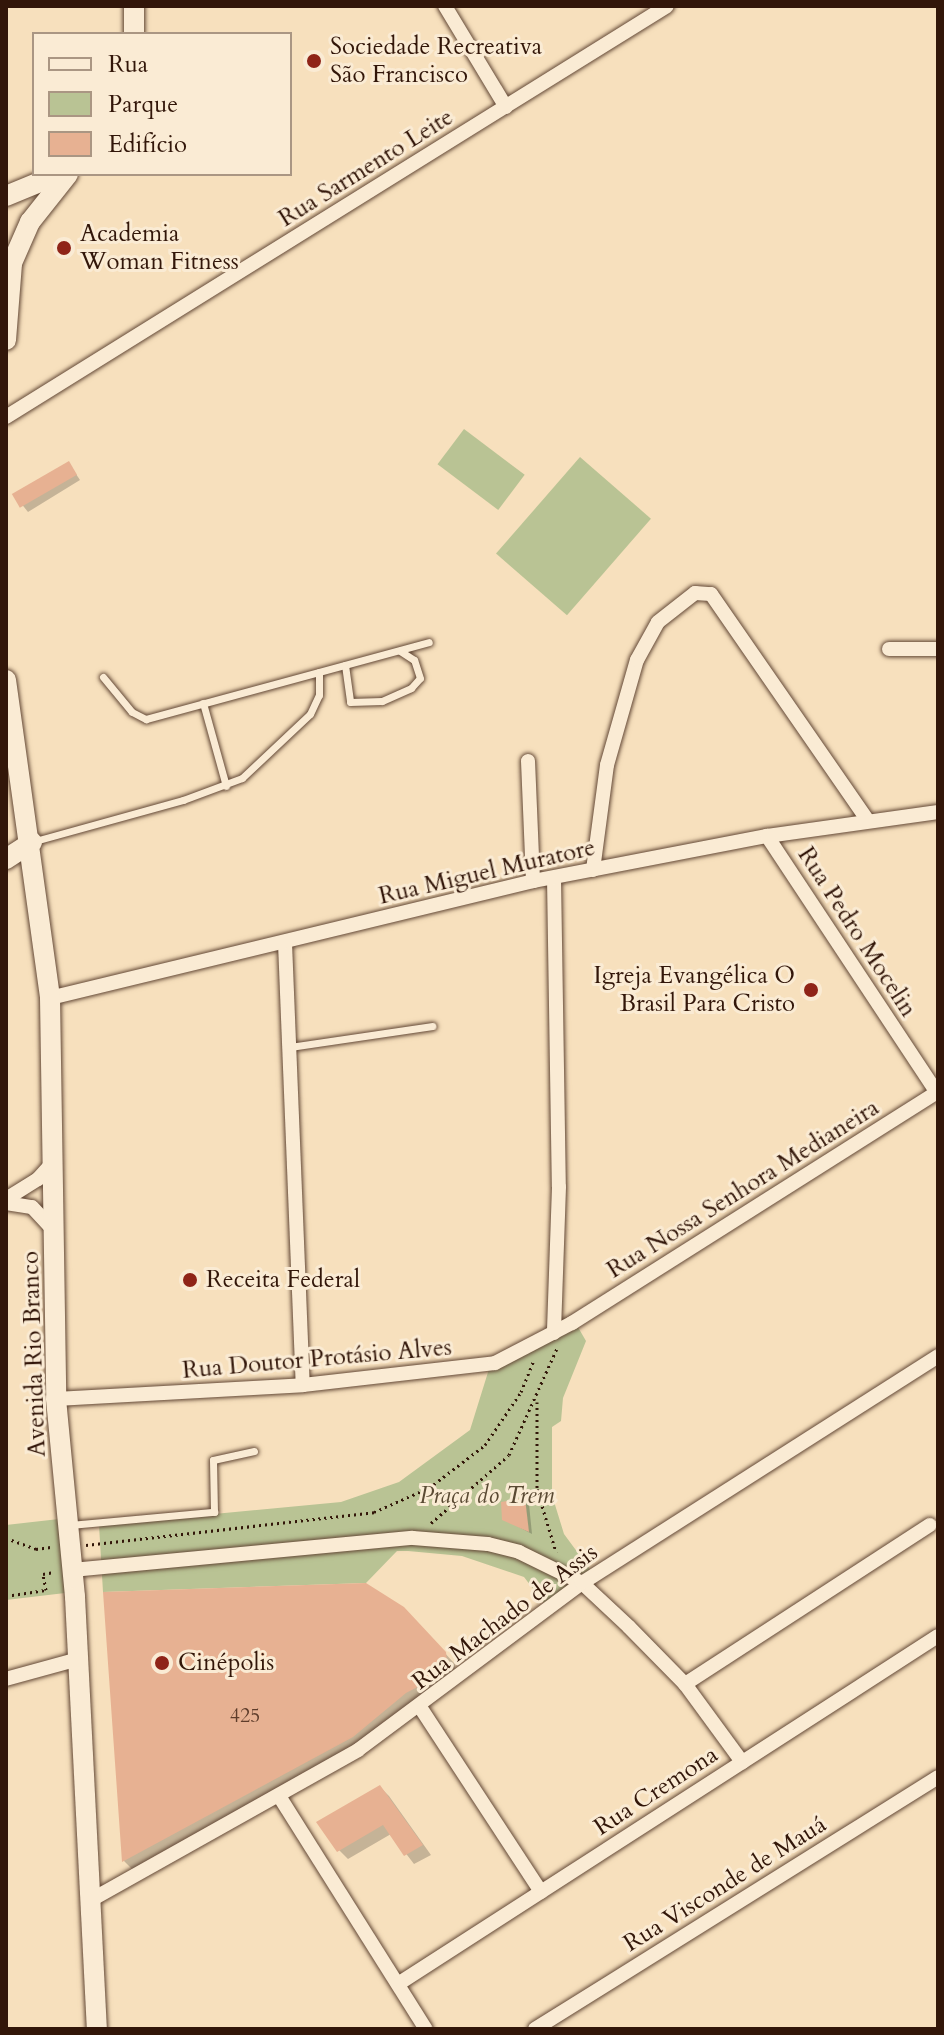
<!DOCTYPE html>
<html>
<head>
<meta charset="utf-8">
<style>
	body { margin:0 }
	#map { position:relative; width:944px; height:2035px; overflow:hidden; background:#f7e0bd; font-family:Cardo,serif }
	div>[style] { position:absolute }
	[style*='--x'] { left:calc(var(--x)*1px); top:calc(var(--y)*1px); width:calc(var(--w)*1px); rotate:calc(var(--a)*1deg) }
	.green>* { inset:0; background:#b9c394; transform-origin:0 0 }
	.shadow>* { inset:0; background:#0003 }
	.building>* { inset:0; background:#e7b192; transform-origin:0 0 }
	.path>* { height:3px; margin-top:-1.5px; transform-origin:0; background:repeating-linear-gradient(90deg,#321609 0 2px,transparent 0 6px) }
	.roads { filter:drop-shadow(0 0 2px #634836) drop-shadow(0 0 2px #634836) }
	.lane>* { height:7px; margin:-3.5px; padding:0 3.5px; transform-origin:3.5px; border-radius:3.5px; background:#faebd4 }
	.street>* { height:14px; margin:-7px; padding:0 7px; transform-origin:7px; border-radius:7px; background:#faebd4 }
	.secondary>* { height:20px; margin:-10px; padding:0 10px; transform-origin:10px; border-radius:10px; background:#faebd4 }
	.dots>* { width:22px; height:22px; translate:-50% -50%; box-sizing:border-box; border:4px solid #faebd4; border-radius:50% }
	span { translate:-50% -50%; white-space:nowrap; text-align:center; line-height:1.15; -webkit-text-stroke:6px #faebd4; paint-order:stroke }
	.number-label { font-size:20px; color:#5f3d2b }
	.number-label span { -webkit-text-stroke-width:0 }
	.poi-label { font-size:24px; color:#321609 }
	.left { translate:0 -50%; text-align:left }
	.right { translate:-100% -50%; text-align:right }
	.street-label { font-size:24px; color:#321609 }
	.park-label { font-size:24px; color:#5a4a33; font-style:italic }
	.frame { position:absolute; inset:0; border:8px solid #321609; pointer-events:none }
	.legend { position:absolute; left:32px; top:32px; width:260px; height:144px; box-sizing:border-box; background:#faebd4; border:2px solid #aa9683; margin:0; padding:10px 14px; list-style:none; font-size:24px; color:#321609 }
	.legend li { display:flex; align-items:center; gap:16px; height:40px }
	.legend b { width:40px; border:2px solid #aa9683 }
</style>
</head>
<body>
<div id="map">
	<div class="green">
		<div style="left:464px;top:429px;width:76px;height:44px;rotate:37deg"></div>
		<div style="left:580px;top:457px;width:94px;height:128px;rotate:41deg"></div>
		<div style="clip-path:polygon(575px 1322px,586px 1341px,563px 1398px,561px 1421px,552px 1427px,552px 1495px,564px 1534px,592px 1572px,547px 1607px,524px 1577px,462px 1556px,408px 1551px,397px 1551px,366px 1583px,103px 1592px,99px 1525px,341px 1502px,399px 1482px,470px 1430px,489px 1369px)"></div>
		<div style="clip-path:polygon(59px 1519px,65px 1593px,6px 1600px,6px 1525px)"></div>
	</div>
	<div class="shadow">
		<div style="clip-path:polygon(72px 468px,80px 480px,28px 512px,16px 497px)"></div>
		<div style="clip-path:polygon(525px 1500px,529px 1504px,532px 1534px,504px 1519px)"></div>
		<div style="clip-path:polygon(105px 1594px,413px 1619px,455px 1664px,456px 1680px,362px 1746px,133px 1870px,124px 1861px)"></div>
		<div style="clip-path:polygon(380px 1787px,389px 1796px,431px 1855px,414px 1864px,391px 1834px,348px 1859px,339px 1850px)"></div>
	</div>
	<div class="building">
		<div style="left:69px;top:461px;width:16px;height:66px;rotate:60deg"></div>
		<div style="clip-path:polygon(525px 1498px,529px 1532px,502px 1520px,501px 1502px)"></div>
		<div style="clip-path:polygon(366px 1583px,404px 1607px,446px 1652px,448px 1671px,406px 1693px,353px 1737px,122px 1862px,103px 1592px)"></div>
		<div style="clip-path:polygon(380px 1785px,423px 1845px,404px 1856px,383px 1825px,337px 1852px,316px 1822px)"></div>
	</div>
	<div class="path">
		<div style="--x:537;--y:1402;--w:87;--a:90"></div>
		<div style="--x:537;--y:1489;--w:66;--a:73.2"></div>
		<div style="--x:431;--y:1523;--w:103;--a:-41.1"></div>
		<div style="--x:509;--y:1455;--w:117;--a:-65.8"></div>
		<div style="--x:6;--y:1538;--w:32;--a:20"></div>
		<div style="--x:36;--y:1549;--w:15;--a:-8"></div>
		<div style="--x:86;--y:1545;--w:290;--a:-6.5"></div>
		<div style="--x:374;--y:1512;--w:60;--a:-23.6"></div>
		<div style="--x:429;--y:1488;--w:71;--a:-37.5"></div>
		<div style="--x:485;--y:1445;--w:64;--a:-55.8"></div>
		<div style="--x:521;--y:1392;--w:35;--a:-68"></div>
		<div style="--x:6;--y:1596;--w:40;--a:-8.5"></div>
		<div style="--x:46;--y:1590;--w:16;--a:-101"></div>
		<div style="--x:43;--y:1574;--w:11;--a:-10"></div>
	</div>
	<div class="roads">
		<div class="lane">
			<div style="--x:345;--y:665;--w:37;--a:82"></div>
			<div style="--x:350;--y:702;--w:32;--a:-2"></div>
			<div style="--x:382;--y:701;--w:32;--a:-24"></div>
			<div style="--x:411;--y:688;--w:13;--a:-48"></div>
			<div style="--x:420;--y:678;--w:19;--a:-108"></div>
			<div style="--x:414;--y:660;--w:17;--a:-147"></div>
			<div style="--x:103;--y:677;--w:45;--a:50.4"></div>
			<div style="--x:132;--y:712;--w:16;--a:27"></div>
			<div style="--x:146;--y:719;--w:293;--a:-15.2"></div>
			<div style="--x:203;--y:703;--w:86;--a:74.5"></div>
			<div style="--x:35;--y:841;--w:154;--a:-15.5"></div>
			<div style="--x:183;--y:800;--w:63;--a:-20.4"></div>
			<div style="--x:242;--y:778;--w:93;--a:-43.3"></div>
			<div style="--x:310;--y:714;--w:21;--a:-65"></div>
			<div style="--x:319;--y:695;--w:23;--a:-90"></div>
			<div style="--x:290;--y:1047;--w:144;--a:-8.4"></div>
			<div style="--x:70;--y:1525;--w:145;--a:-5.2"></div>
			<div style="--x:214;--y:1512;--w:52;--a:-91.1"></div>
			<div style="--x:213;--y:1460;--w:42;--a:-12.4"></div>
		</div>
		<div class="street">
			<div style="--x:445;--y:6;--w:118;--a:58.9"></div>
			<div style="--x:6;--y:417;--w:778;--a:-31.87"></div>
			<div style="--x:889;--y:649;--w:49;--a:0"></div>
			<div style="--x:528;--y:761;--w:120;--a:87.6"></div>
			<div style="--x:767;--y:836;--w:308;--a:56.5"></div>
			<div style="--x:593;--y:870;--w:106;--a:-82.4"></div>
			<div style="--x:607;--y:765;--w:109;--a:-74.1"></div>
			<div style="--x:637;--y:660;--w:43;--a:-61.1"></div>
			<div style="--x:658;--y:622;--w:47;--a:-38.1"></div>
			<div style="--x:695;--y:593;--w:16;--a:4"></div>
			<div style="--x:711;--y:594;--w:276;--a:55.3"></div>
			<div style="--x:554;--y:878;--w:309;--a:89.1"></div>
			<div style="--x:559;--y:1187;--w:146;--a:92"></div>
			<div style="--x:285;--y:943;--w:442;--a:87.7"></div>
			<div style="--x:50;--y:998;--w:497;--a:-13.6"></div>
			<div style="--x:533;--y:881;--w:238;--a:-10.9"></div>
			<div style="--x:767;--y:836;--w:173;--a:-8"></div>
			<div style="--x:6;--y:1199;--w:38;--a:-32"></div>
			<div style="--x:38;--y:1179;--w:25;--a:-48"></div>
			<div style="--x:6;--y:1203;--w:26;--a:9"></div>
			<div style="--x:32;--y:1207;--w:33;--a:47"></div>
			<div style="--x:56;--y:1399;--w:247;--a:-3.2"></div>
			<div style="--x:303;--y:1385;--w:193;--a:-6.5"></div>
			<div style="--x:495;--y:1363;--w:87;--a:-27.5"></div>
			<div style="--x:572;--y:1323;--w:433;--a:-32.3"></div>
			<div style="--x:72;--y:1570;--w:342;--a:-5.4"></div>
			<div style="--x:413;--y:1538;--w:75;--a:4.6"></div>
			<div style="--x:488;--y:1544;--w:32;--a:14"></div>
			<div style="--x:519;--y:1552;--w:70;--a:26.2"></div>
			<div style="--x:582;--y:1583;--w:64;--a:43.1"></div>
			<div style="--x:629;--y:1627;--w:80;--a:45.5"></div>
			<div style="--x:685;--y:1684;--w:97;--a:53.8"></div>
			<div style="--x:6;--y:1679;--w:72;--a:-15.4"></div>
			<div style="--x:685;--y:1684;--w:292;--a:-33"></div>
			<div style="--x:420;--y:1707;--w:221;--a:56.8"></div>
			<div style="--x:279;--y:1796;--w:275;--a:57.8"></div>
			<div style="--x:91;--y:1900;--w:306;--a:-29.3"></div>
			<div style="--x:358;--y:1750;--w:279;--a:-36.7"></div>
			<div style="--x:582;--y:1583;--w:422;--a:-32.5"></div>
			<div style="--x:398;--y:1984;--w:642;--a:-32.8"></div>
			<div style="--x:535;--y:2029;--w:475;--a:-32"></div>
		</div>
		<div class="secondary">
			<div style="--x:134;--y:34;--w:28;--a:-90"></div>
			<div style="--x:6;--y:196;--w:57;--a:-22.5"></div>
			<div style="--x:6;--y:340;--w:77;--a:-85.5"></div>
			<div style="--x:12;--y:263;--w:45;--a:-66.3"></div>
			<div style="--x:30;--y:222;--w:61;--a:-51.6"></div>
			<div style="--x:6;--y:680;--w:321;--a:82.1"></div>
			<div style="--x:50;--y:998;--w:401;--a:89.1"></div>
			<div style="--x:56;--y:1399;--w:199;--a:84.5"></div>
			<div style="--x:75;--y:1597;--w:433;--a:87.1"></div>
			<div style="--x:6;--y:859;--w:31;--a:-33"></div>
		</div>
	</div>
	<div class="dots">
		<div style="left:314px;top:61px;background:#8f2418"></div>
		<div style="left:64px;top:248px;background:#8f2418"></div>
		<div style="left:811px;top:990px;background:#8f2418"></div>
		<div style="left:190px;top:1280px;background:#8f2418"></div>
		<div style="left:162px;top:1663px;background:#8f2418"></div>
	</div>
	<div class="number-label">
		<span style="left:245px;top:1715px">425</span>
	</div>
	<div class="poi-label">
		<span class="left" style="left:330px;top:61px">Sociedade Recreativa<br>São Francisco</span>
		<span class="left" style="left:80px;top:248px">Academia<br>Woman Fitness</span>
		<span class="right" style="left:795px;top:990px">Igreja Evangélica O<br>Brasil Para Cristo</span>
		<span class="left" style="left:206px;top:1280px">Receita Federal</span>
		<span class="left" style="left:178px;top:1663px">Cinépolis</span>
	</div>
	<div class="street-label">
		<span style="left:366px;top:168px;rotate:-32deg">Rua Sarmento Leite</span>
		<span style="left:487px;top:872px;rotate:-13deg">Rua Miguel Muratore</span>
		<span style="left:857px;top:932px;rotate:57deg">Rua Pedro Mocelin</span>
		<span style="left:743px;top:1189px;rotate:-32deg">Rua Nossa Senhora Medianeira</span>
		<span style="left:34px;top:1354px;rotate:-92deg">Avenida Rio Branco</span>
		<span style="left:317px;top:1359px;rotate:-5deg">Rua Doutor Protásio Alves</span>
		<span style="left:505px;top:1617px;rotate:-37deg">Rua Machado de Assis</span>
		<span style="left:656px;top:1791px;rotate:-33deg">Rua Cremona</span>
		<span style="left:725px;top:1884px;rotate:-32deg">Rua Visconde de Mauá</span>
	</div>
	<div class="park-label">
		<span style="left:487px;top:1496px">Praça do Trem</span>
	</div>
	<div class="frame"></div>
	<ul class="legend">
	<li><b style="height:10px;background:#faebd4"></b>Rua</li>
	<li><b style="height:22px;background:#b9c394"></b>Parque</li>
	<li><b style="height:22px;background:#e7b192"></b>Edifício</li>
	</ul>
</div>
</body>
</html>
